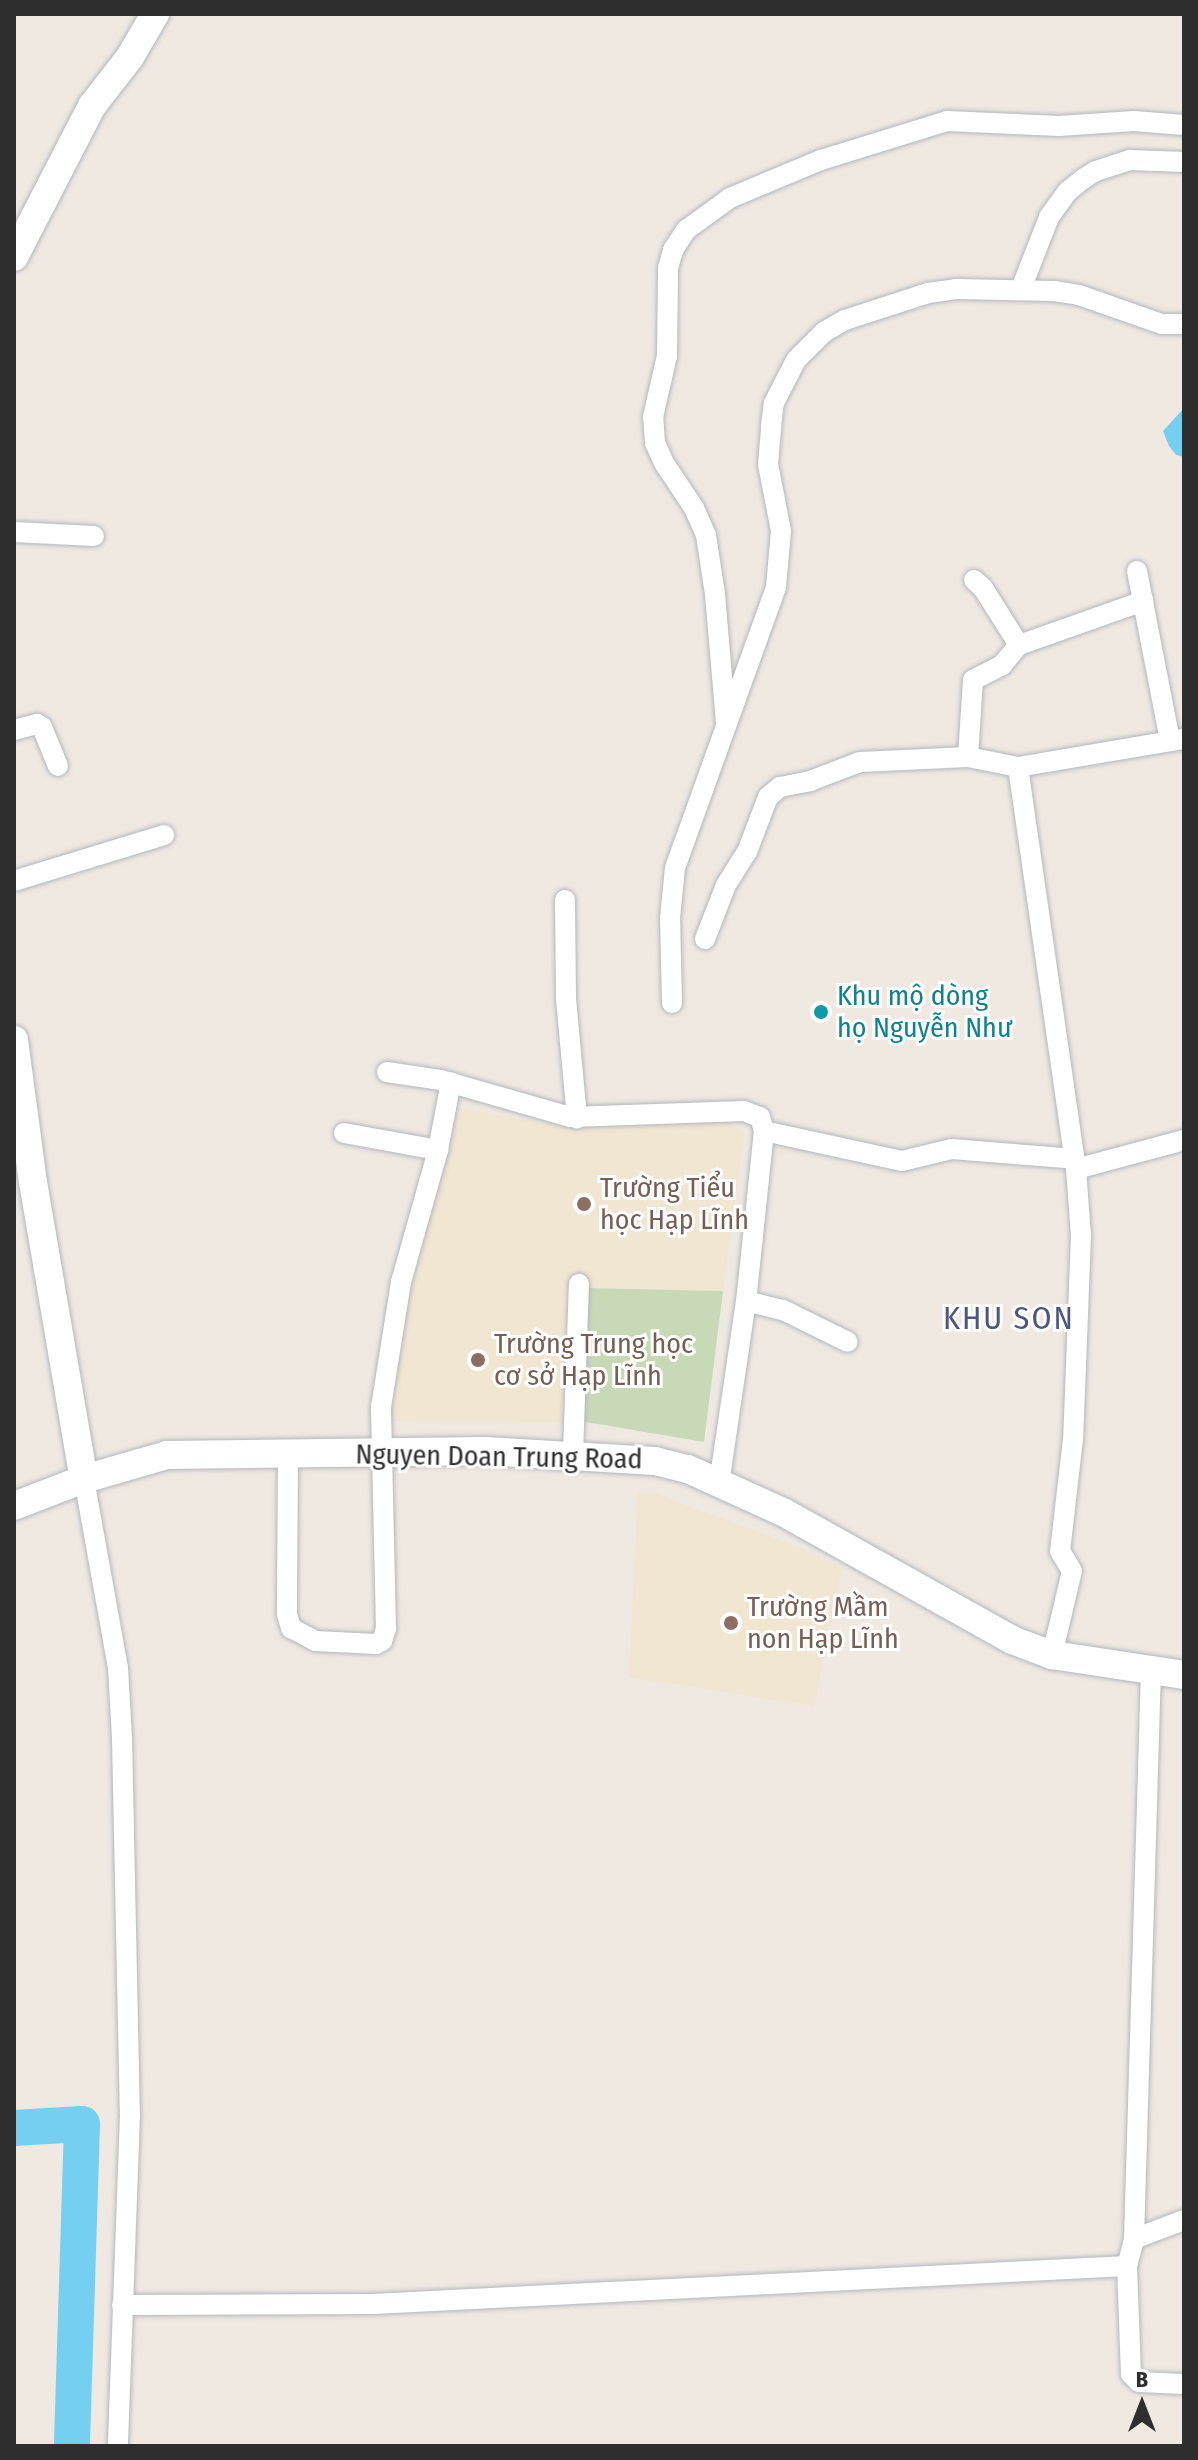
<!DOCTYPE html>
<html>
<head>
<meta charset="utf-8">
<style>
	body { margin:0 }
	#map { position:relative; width:1198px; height:2460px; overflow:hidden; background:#efe9e1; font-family:"Fira Sans Condensed",sans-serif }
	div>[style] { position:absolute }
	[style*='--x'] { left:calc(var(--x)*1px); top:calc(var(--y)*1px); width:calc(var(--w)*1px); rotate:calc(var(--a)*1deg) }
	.education>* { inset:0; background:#f0e6d1 }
	.cemetery>* { inset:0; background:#c8d9b8 }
	.water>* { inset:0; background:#75cff0 }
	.river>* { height:36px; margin:-18px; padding:0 18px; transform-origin:18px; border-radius:18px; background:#75cff0 }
	.roads { filter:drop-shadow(0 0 2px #b4b7c1) drop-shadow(0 0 2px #b4b7c1) }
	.street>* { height:20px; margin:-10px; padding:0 10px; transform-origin:10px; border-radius:10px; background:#fff }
	.secondary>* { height:28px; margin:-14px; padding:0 14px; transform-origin:14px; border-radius:14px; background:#fff }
	.dots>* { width:22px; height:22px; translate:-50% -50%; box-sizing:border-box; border:4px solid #fff; border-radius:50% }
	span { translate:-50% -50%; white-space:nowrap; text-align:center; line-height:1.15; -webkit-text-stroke:6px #fff; paint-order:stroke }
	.culture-label { font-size:28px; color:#0d838f }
	.left { translate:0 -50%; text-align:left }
	.education-label { font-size:28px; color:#785e54 }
	.street-label { font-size:28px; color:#2e2e2e }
	.quarter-label { font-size:32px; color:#4d5680; letter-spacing:2px }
	.frame { position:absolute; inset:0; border:16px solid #2e2e2e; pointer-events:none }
	.north { position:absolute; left:1102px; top:2364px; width:80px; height:80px; -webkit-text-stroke:6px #fff; paint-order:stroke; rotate:0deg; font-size:22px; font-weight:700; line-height:32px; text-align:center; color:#2e2e2e }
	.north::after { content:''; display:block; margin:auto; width:28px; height:36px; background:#2e2e2e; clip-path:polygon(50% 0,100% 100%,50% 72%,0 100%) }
</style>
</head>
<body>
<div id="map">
	<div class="education">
		<div style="clip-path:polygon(456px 1108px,554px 1124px,594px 1126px,686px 1121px,730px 1123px,744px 1134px,723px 1291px,569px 1287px,561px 1422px,386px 1421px,407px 1283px,418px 1265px)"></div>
		<div style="clip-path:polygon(638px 1493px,656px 1494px,802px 1548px,842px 1568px,814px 1706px,629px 1677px)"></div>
	</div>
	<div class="cemetery">
		<div style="clip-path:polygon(588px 1288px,723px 1291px,704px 1442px,580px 1421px)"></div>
	</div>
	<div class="water">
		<div style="clip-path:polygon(1184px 408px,1184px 457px,1176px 455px,1169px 446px,1163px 431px)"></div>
	</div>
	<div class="river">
		<div style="--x:14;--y:2128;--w:68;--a:-3.4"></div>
		<div style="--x:82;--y:2124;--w:322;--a:91.8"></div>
	</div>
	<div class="roads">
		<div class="street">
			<div style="--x:1021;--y:289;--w:77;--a:-68.7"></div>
			<div style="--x:1049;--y:217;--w:31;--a:-54"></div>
			<div style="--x:1067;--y:192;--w:21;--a:-39"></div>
			<div style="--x:1083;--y:179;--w:15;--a:-32"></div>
			<div style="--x:1096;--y:171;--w:36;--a:-18"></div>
			<div style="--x:1130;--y:160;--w:54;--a:2.1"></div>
			<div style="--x:14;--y:532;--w:80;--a:2.9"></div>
			<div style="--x:1137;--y:571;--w:173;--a:79"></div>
			<div style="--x:1019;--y:645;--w:132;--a:-19.5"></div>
			<div style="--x:726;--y:723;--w:129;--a:-94.9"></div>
			<div style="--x:715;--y:594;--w:60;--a:-98.7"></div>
			<div style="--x:706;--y:535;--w:30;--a:-114"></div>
			<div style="--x:694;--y:508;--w:54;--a:-123.7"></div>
			<div style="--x:664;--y:463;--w:22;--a:-114"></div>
			<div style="--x:655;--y:443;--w:26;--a:-94"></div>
			<div style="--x:653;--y:417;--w:63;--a:-77.1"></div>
			<div style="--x:667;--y:356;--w:88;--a:-89.3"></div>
			<div style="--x:668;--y:268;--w:19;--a:-74"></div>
			<div style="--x:673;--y:250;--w:24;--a:-57"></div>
			<div style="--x:686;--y:230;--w:54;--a:-36"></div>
			<div style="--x:730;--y:198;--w:99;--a:-22.7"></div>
			<div style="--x:821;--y:160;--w:132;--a:-17.2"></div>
			<div style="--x:947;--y:121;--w:112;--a:2.6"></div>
			<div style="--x:1059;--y:126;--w:75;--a:-3.8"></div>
			<div style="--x:1134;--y:121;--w:50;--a:4.6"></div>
			<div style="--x:14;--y:730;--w:24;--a:-15"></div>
			<div style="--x:37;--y:724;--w:6;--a:31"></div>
			<div style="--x:42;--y:727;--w:42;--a:67.7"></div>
			<div style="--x:968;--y:757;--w:77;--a:-86.3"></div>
			<div style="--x:973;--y:680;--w:33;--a:-27"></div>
			<div style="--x:1002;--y:665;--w:26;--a:-50"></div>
			<div style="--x:1019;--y:645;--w:67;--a:-122.3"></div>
			<div style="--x:983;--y:588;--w:12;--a:-138"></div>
			<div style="--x:1018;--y:767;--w:406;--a:81.8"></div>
			<div style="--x:1076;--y:1169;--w:66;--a:85.7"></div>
			<div style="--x:1081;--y:1235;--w:204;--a:92.2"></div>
			<div style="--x:1073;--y:1439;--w:113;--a:96.6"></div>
			<div style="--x:1060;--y:1551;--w:23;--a:59"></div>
			<div style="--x:1072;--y:1571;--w:86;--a:103.4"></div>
			<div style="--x:14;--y:881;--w:157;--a:-17"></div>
			<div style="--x:565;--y:900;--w:99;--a:89.4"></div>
			<div style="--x:566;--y:999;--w:120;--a:84.7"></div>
			<div style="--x:705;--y:939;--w:58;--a:-68.7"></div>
			<div style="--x:726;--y:885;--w:39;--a:-58"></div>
			<div style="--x:747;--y:852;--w:59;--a:-69.1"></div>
			<div style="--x:768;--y:797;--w:16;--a:-40"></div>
			<div style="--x:780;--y:787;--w:31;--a:-11"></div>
			<div style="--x:810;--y:781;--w:53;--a:-20.8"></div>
			<div style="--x:860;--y:762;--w:108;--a:-2.7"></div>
			<div style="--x:968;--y:757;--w:51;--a:11.3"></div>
			<div style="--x:1018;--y:767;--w:168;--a:-9.6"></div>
			<div style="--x:672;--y:1003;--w:85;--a:-91.3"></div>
			<div style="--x:670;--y:918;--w:50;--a:-84.3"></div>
			<div style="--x:675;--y:868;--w:299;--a:-70.2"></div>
			<div style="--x:776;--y:587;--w:56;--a:-84.9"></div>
			<div style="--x:781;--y:531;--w:68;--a:-101"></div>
			<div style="--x:768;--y:464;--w:38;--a:-85"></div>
			<div style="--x:771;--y:426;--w:23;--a:-83"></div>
			<div style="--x:774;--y:403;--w:48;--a:-62.9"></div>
			<div style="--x:796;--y:360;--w:40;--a:-45"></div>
			<div style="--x:824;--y:332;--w:24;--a:-30"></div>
			<div style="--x:845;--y:320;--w:87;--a:-18"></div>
			<div style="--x:928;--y:293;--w:28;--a:-8"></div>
			<div style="--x:956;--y:289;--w:98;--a:1.2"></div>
			<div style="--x:1054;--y:291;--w:25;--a:9"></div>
			<div style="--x:1079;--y:295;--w:88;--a:19.3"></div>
			<div style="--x:1162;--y:324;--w:22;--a:0"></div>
			<div style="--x:387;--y:1072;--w:55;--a:8.4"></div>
			<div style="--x:441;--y:1080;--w:134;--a:16"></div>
			<div style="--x:570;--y:1117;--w:174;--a:-2"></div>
			<div style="--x:744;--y:1111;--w:17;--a:21"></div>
			<div style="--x:760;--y:1117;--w:15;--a:74"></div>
			<div style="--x:764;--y:1131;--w:171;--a:96"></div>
			<div style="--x:746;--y:1301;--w:184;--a:98.4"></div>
			<div style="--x:764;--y:1131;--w:141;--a:12.3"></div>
			<div style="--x:902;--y:1161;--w:51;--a:-13.5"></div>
			<div style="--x:952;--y:1149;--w:123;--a:4.6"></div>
			<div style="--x:344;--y:1133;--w:96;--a:10.3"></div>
			<div style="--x:1076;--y:1169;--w:112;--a:-15"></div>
			<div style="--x:746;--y:1301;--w:38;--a:14"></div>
			<div style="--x:783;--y:1310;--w:72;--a:26.2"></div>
			<div style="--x:573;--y:1454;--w:170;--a:-88"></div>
			<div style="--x:288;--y:1456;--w:158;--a:90.4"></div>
			<div style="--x:287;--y:1614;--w:15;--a:74"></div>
			<div style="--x:291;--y:1628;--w:27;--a:28"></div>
			<div style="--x:315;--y:1641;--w:61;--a:2.8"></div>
			<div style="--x:376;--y:1644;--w:7;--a:-27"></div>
			<div style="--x:382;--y:1641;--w:13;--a:-72"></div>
			<div style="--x:386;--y:1629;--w:222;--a:-91.3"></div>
			<div style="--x:381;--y:1407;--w:127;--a:-80.9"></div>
			<div style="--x:401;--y:1282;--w:137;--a:-74.3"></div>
			<div style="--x:438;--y:1150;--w:69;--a:-79.2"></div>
			<div style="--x:84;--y:1479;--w:192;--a:79.8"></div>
			<div style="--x:118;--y:1668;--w:70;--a:86.7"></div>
			<div style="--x:122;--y:1738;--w:377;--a:88.8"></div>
			<div style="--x:130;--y:2115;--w:331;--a:92.1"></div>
			<div style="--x:1134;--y:2239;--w:568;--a:-88.29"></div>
			<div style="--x:1127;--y:2266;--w:108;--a:87.9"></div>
			<div style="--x:1131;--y:2374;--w:11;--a:45"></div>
			<div style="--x:1139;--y:2382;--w:45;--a:2.5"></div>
			<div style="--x:122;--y:2305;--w:251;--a:-0.2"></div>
			<div style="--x:373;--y:2304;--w:755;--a:-2.89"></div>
			<div style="--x:1127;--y:2266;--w:28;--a:-75"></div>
			<div style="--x:1134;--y:2239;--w:53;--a:-20.8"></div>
		</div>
		<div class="secondary">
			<div style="--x:14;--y:257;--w:170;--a:-62.7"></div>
			<div style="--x:92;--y:106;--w:62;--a:-52.2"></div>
			<div style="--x:130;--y:57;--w:50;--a:-59.8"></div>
			<div style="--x:14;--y:1040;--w:143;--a:82.4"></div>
			<div style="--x:33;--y:1182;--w:301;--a:80.3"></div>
			<div style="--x:14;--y:1506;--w:75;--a:-21.1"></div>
			<div style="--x:84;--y:1479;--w:86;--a:-16.1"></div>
			<div style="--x:167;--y:1455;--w:319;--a:-0.7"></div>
			<div style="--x:486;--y:1451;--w:169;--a:3.4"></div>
			<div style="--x:655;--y:1461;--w:34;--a:14"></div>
			<div style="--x:688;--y:1469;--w:104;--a:24.4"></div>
			<div style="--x:783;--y:1512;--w:262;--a:29.2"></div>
			<div style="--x:1012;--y:1640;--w:43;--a:20.6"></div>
			<div style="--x:1052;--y:1655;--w:134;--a:8.6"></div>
		</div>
	</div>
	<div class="dots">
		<div style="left:821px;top:1012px;background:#0f9aa8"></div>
		<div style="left:584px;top:1204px;background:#8d6e63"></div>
		<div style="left:478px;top:1360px;background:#8d6e63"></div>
		<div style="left:731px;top:1623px;background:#8d6e63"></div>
	</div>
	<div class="culture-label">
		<span class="left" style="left:837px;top:1012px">Khu mộ dòng<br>họ Nguyễn Như</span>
	</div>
	<div class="education-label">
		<span class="left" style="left:600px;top:1204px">Trường Tiểu<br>học Hạp Lĩnh</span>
		<span class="left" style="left:494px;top:1360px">Trường Trung học<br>cơ sở Hạp Lĩnh</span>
		<span class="left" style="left:747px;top:1623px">Trường Mầm<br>non Hạp Lĩnh</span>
	</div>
	<div class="street-label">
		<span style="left:499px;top:1457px;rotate:1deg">Nguyen Doan Trung Road</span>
	</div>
	<div class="quarter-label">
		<span style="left:1009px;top:1318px">KHU SON</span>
	</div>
	<div class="frame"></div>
	<div class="north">B</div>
</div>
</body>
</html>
